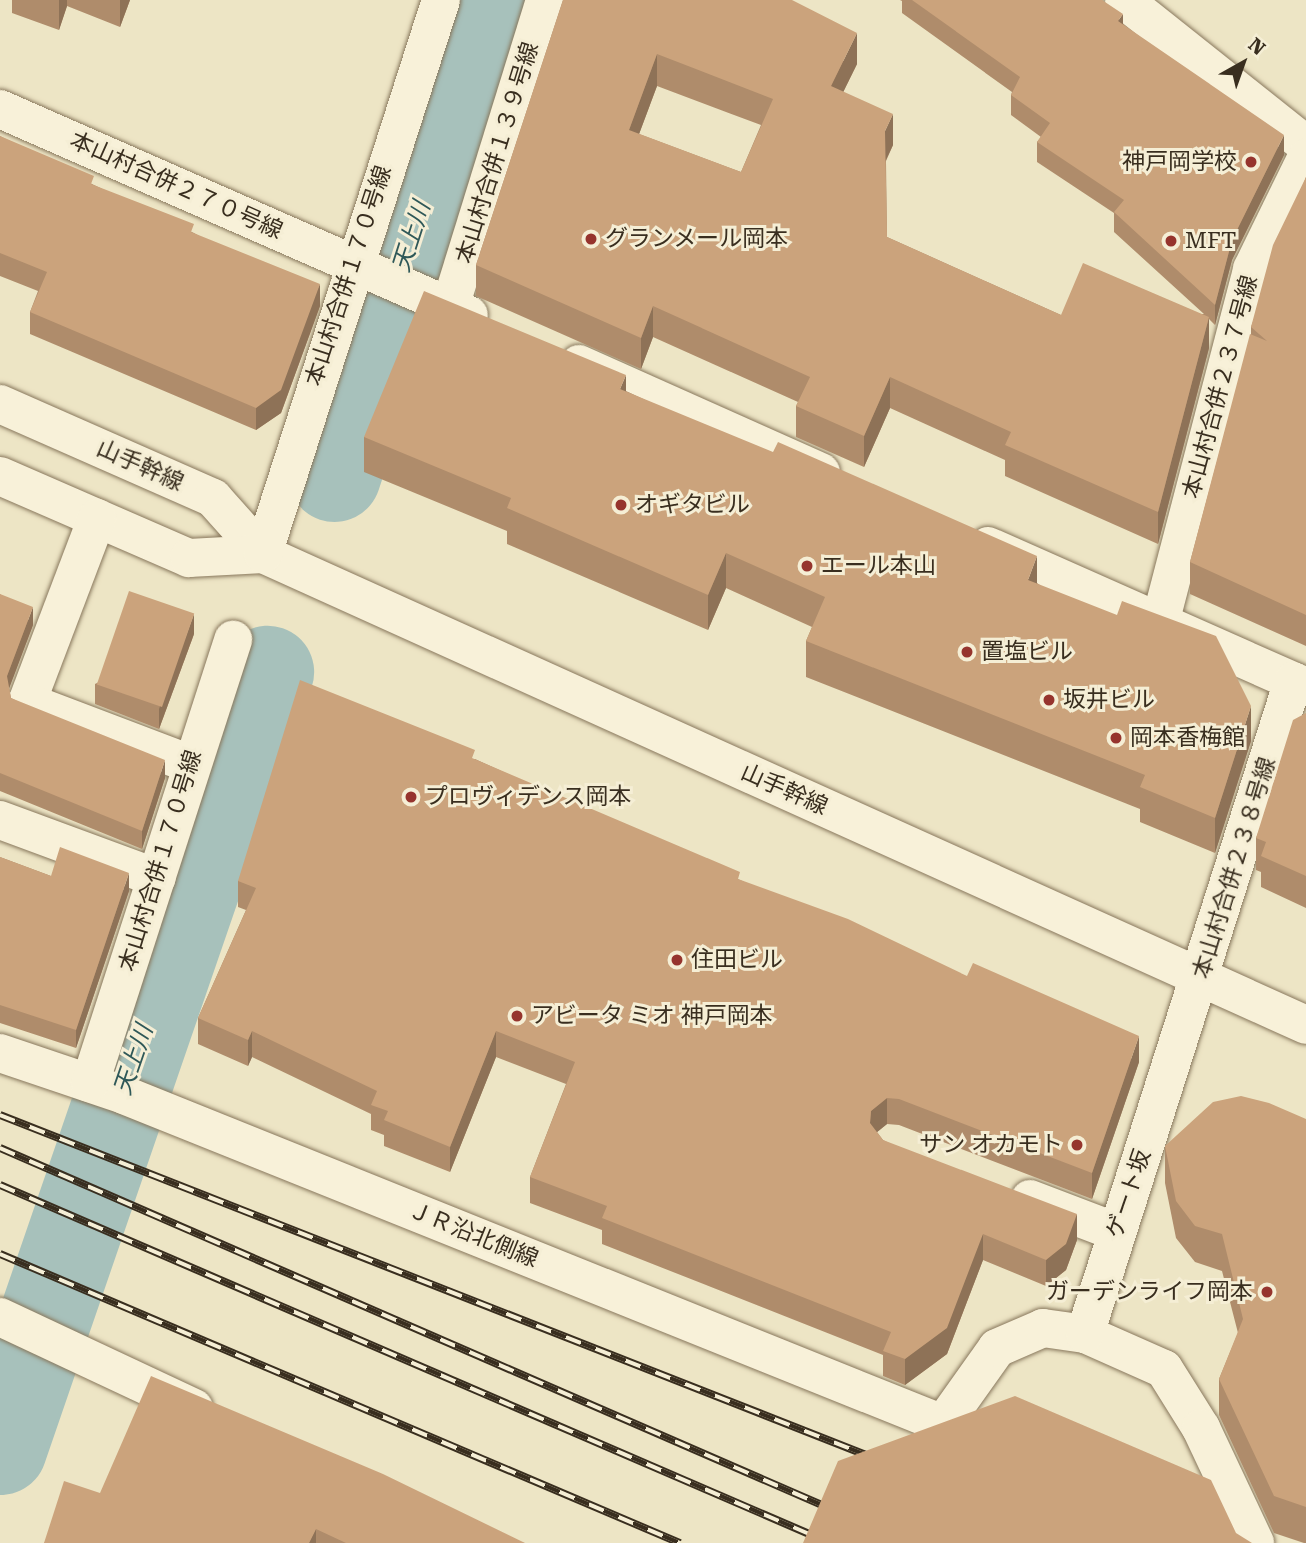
<!DOCTYPE html>
<html>
<head>
<meta charset="utf-8">
<style>
	body { margin:0 }
	#map { position:relative; width:1306px; height:1543px; overflow:hidden; background:#ede5c5; font-family:"Roboto Serif","Noto Sans JP",serif }
	div>[style] { position:absolute }
	[style*='--x'] { left:calc(var(--x)*1px); top:calc(var(--y)*1px); width:calc(var(--w)*1px); rotate:calc(var(--a)*1deg) }
	.river>* { height:93px; margin:-46.5px; padding:0 46.5px; transform-origin:46.5px; border-radius:46.5px; background:#a7c1bb }
	.roads { filter:drop-shadow(0 0 2px #88775c) drop-shadow(0 0 2px #88775c) }
	.minor>* { height:38px; margin:-19px; padding:0 19px; transform-origin:19px; border-radius:19px; background:#f8f1d9 }
	.rail>* { height:8px; margin-top:-4px; transform-origin:0; background:repeating-linear-gradient(90deg,#f5eed5 0 16px,#392e1f 0 32px); box-sizing:border-box; border-block:2px solid #392e1f }
	.wall>* { inset:0; background:#af8c6b }
	.shaded-wall>* { inset:0; background:#8e7257 }
	.building>* { inset:0; background:#cba37c; transform-origin:0 0 }
	.dots>* { width:19px; height:19px; translate:-50% -50%; box-sizing:border-box; border:4px solid #f5eed5; border-radius:50% }
	span { translate:-50% -50%; white-space:nowrap; text-align:center; line-height:1.15; -webkit-text-stroke:6px #f5eed5; paint-order:stroke }
	.street-label { font-size:23px; color:#392e1f }
	.poi-label { font-size:23px; color:#392e1f }
	.right { translate:-100% -50%; text-align:right }
	.left { translate:0 -50%; text-align:left }
	.water-label { font-size:24px; color:#2f5858; font-style:italic }
	.north { position:absolute; left:1208px; top:28px; width:70px; height:70px; -webkit-text-stroke:5px #f5eed5; paint-order:stroke; rotate:40deg; font-size:19px; font-weight:700; line-height:28px; text-align:center; color:#392e1f }
	.north::after { content:''; display:block; margin:auto; width:24px; height:32px; background:#392e1f; clip-path:polygon(50% 0,100% 100%,50% 72%,0 100%) }
</style>
</head>
<body>
<div id="map">
	<div class="river">
		<div style="--x:334;--y:475;--w:500;--a:-71.8"></div>
		<div style="--x:0;--y:1448;--w:821;--a:-71.01"></div>
	</div>
	<div class="roads">
		<div class="minor">
			<div style="--x:1124;--y:0;--w:233;--a:38.5"></div>
			<div style="--x:0;--y:109;--w:512;--a:23.71"></div>
			<div style="--x:450;--y:307;--w:321;--a:-72.8"></div>
			<div style="--x:579;--y:364;--w:265;--a:24.1"></div>
			<div style="--x:0;--y:404;--w:233;--a:23.8"></div>
			<div style="--x:213;--y:498;--w:75;--a:48.2"></div>
			<div style="--x:263;--y:554;--w:1144;--a:24.3"></div>
			<div style="--x:0;--y:476;--w:206;--a:23.5"></div>
			<div style="--x:189;--y:558;--w:74;--a:-3.1"></div>
			<div style="--x:97;--y:518;--w:197;--a:110.8"></div>
			<div style="--x:27;--y:702;--w:174;--a:20.8"></div>
			<div style="--x:988;--y:546;--w:348;--a:23.9"></div>
			<div style="--x:263;--y:554;--w:582;--a:-72.19"></div>
			<div style="--x:1160;--y:623;--w:366;--a:-75.4"></div>
			<div style="--x:1252;--y:269;--w:123;--a:-63.9"></div>
			<div style="--x:0;--y:820;--w:167;--a:20.3"></div>
			<div style="--x:0;--y:1053;--w:131;--a:18.7"></div>
			<div style="--x:124;--y:1095;--w:883;--a:21.89"></div>
			<div style="--x:943;--y:1424;--w:93;--a:-54.6"></div>
			<div style="--x:997;--y:1348;--w:50;--a:-23.5"></div>
			<div style="--x:1043;--y:1328;--w:42;--a:8.1"></div>
			<div style="--x:1085;--y:1334;--w:86;--a:23.9"></div>
			<div style="--x:1164;--y:1369;--w:70;--a:57.9"></div>
			<div style="--x:1201;--y:1428;--w:127;--a:64.8"></div>
			<div style="--x:90;--y:1083;--w:466;--a:-72.1"></div>
			<div style="--x:1030;--y:1199;--w:87;--a:20.9"></div>
			<div style="--x:0;--y:1317;--w:214;--a:25.1"></div>
			<div style="--x:1085;--y:1334;--w:685;--a:-72.33"></div>
		</div>
	</div>
	<div class="rail">
		<div style="--x:0;--y:1115;--w:944;--a:21.43"></div>
		<div style="--x:0;--y:1148;--w:914;--a:23.48"></div>
		<div style="--x:0;--y:1185;--w:904;--a:23.33"></div>
		<div style="--x:0;--y:1254;--w:739;--a:23.03"></div>
	</div>
	<div class="wall">
		<div style="clip-path:polygon(12px 0,130px 0,120px 27px,67px 6px,59px 30px,12px 13px)"></div>
		<div style="clip-path:polygon(evenodd,563px 0,857px 64px,843px 92px,893px 145px,886px 161px,887px 237px,1061px 315px,1204px 314px,1114px 232px,1114px 213px,1037px 162px,1037px 142px,1041px 137px,1011px 115px,1011px 95px,1012px 92px,902px 13px,902px 1px,900px 0,1102px 0,1123px 24px,1284px 155px,1232px 260px,1215px 325px,1209px 319px,1209px 348px,1158px 544px,1005px 476px,1005px 460px,890px 408px,864px 467px,796px 437px,796px 406px,798px 402px,653px 337px,641px 369px,476px 296px,476px 265px,563px 0,657px 86px,761px 125px,741px 172px,639px 134px,657px 86px)"></div>
		<div style="clip-path:polygon(0 136px,94px 185px,194px 233px,320px 306px,281px 413px,256px 430px,30px 334px,30px 312px,38px 291px,0 276px)"></div>
		<div style="clip-path:polygon(1306px 177px,1306px 646px,1190px 594px,1190px 562px,1251px 335px,1251px 327px)"></div>
		<div style="clip-path:polygon(626px 391px,1037px 583px,1251px 741px,1215px 853px,1140px 822px,1140px 809px,806px 677px,806px 641px,812px 627px,726px 588px,708px 630px,507px 544px,507px 531px,364px 472px,364px 437px)"></div>
		<div style="clip-path:polygon(0 594px,33px 625px,9px 688px,11px 698px,165px 778px,142px 849px,0 791px)"></div>
		<div style="clip-path:polygon(194px 634px,159px 729px,95px 704px,95px 684px)"></div>
		<div style="clip-path:polygon(1306px 713px,1306px 908px,1261px 887px,1261px 872px,1256px 870px,1256px 838px)"></div>
		<div style="clip-path:polygon(475px 759px,1139px 1062px,1092px 1199px,899px 1125px,887px 1124px,877px 1132px,883px 1140px,1077px 1240px,1066px 1270px,1046px 1286px,983px 1260px,947px 1354px,905px 1385px,883px 1376px,883px 1355px,602px 1244px,602px 1230px,530px 1203px,530px 1177px,566px 1084px,496px 1057px,450px 1172px,384px 1146px,384px 1135px,371px 1130px,371px 1114px,252px 1057px,248px 1066px,198px 1044px,198px 1018px,246px 910px,238px 907px,238px 881px)"></div>
		<div style="clip-path:polygon(0 857px,51px 876px,129px 891px,76px 1048px,0 1023px)"></div>
		<div style="clip-path:polygon(1306px 1119px,1306px 1543px,1304px 1543px,1274px 1533px,1219px 1415px,1219px 1379px,1238px 1333px,1222px 1271px,1195px 1262px,1176px 1238px,1165px 1183px,1165px 1146px)"></div>
		<div style="clip-path:polygon(100px 1493px,525px 1543px,44px 1543px)"></div>
	</div>
	<div class="shaded-wall">
		<div style="clip-path:polygon(59px 0,67px 0,67px 6px,59px 30px)"></div>
		<div style="clip-path:polygon(120px 0,130px 0,120px 27px)"></div>
		<div style="clip-path:polygon(1123px 14px,1123px 34px,1118px 21px)"></div>
		<div style="clip-path:polygon(857px 33px,857px 64px,831px 117px,831px 86px)"></div>
		<div style="clip-path:polygon(657px 54px,657px 86px,629px 161px,629px 130px)"></div>
		<div style="clip-path:polygon(893px 114px,893px 145px,885px 162px,885px 131px)"></div>
		<div style="clip-path:polygon(1284px 135px,1284px 155px,1232px 260px,1215px 325px,1215px 305px,1232px 240px)"></div>
		<div style="clip-path:polygon(320px 284px,320px 306px,281px 413px,256px 430px,256px 408px)"></div>
		<div style="clip-path:polygon(653px 306px,653px 337px,641px 369px,641px 338px)"></div>
		<div style="clip-path:polygon(1209px 317px,1209px 348px,1158px 544px,1158px 512px)"></div>
		<div style="clip-path:polygon(626px 375px,626px 410px,620px 389px)"></div>
		<div style="clip-path:polygon(890px 377px,890px 408px,864px 467px,864px 436px)"></div>
		<div style="clip-path:polygon(726px 553px,726px 588px,708px 630px,708px 595px)"></div>
		<div style="clip-path:polygon(1037px 556px,1037px 592px,1028px 580px)"></div>
		<div style="clip-path:polygon(33px 607px,33px 625px,7px 694px,7px 676px)"></div>
		<div style="clip-path:polygon(194px 614px,194px 634px,159px 729px,159px 709px)"></div>
		<div style="clip-path:polygon(1251px 706px,1251px 741px,1215px 853px,1215px 818px)"></div>
		<div style="clip-path:polygon(165px 760px,165px 778px,142px 849px,142px 831px)"></div>
		<div style="clip-path:polygon(129px 873px,129px 891px,76px 1048px,76px 1030px)"></div>
		<div style="clip-path:polygon(252px 1031px,252px 1057px,248px 1066px,248px 1040px)"></div>
		<div style="clip-path:polygon(496px 1031px,496px 1057px,450px 1172px,450px 1147px)"></div>
		<div style="clip-path:polygon(1139px 1036px,1139px 1062px,1092px 1199px,1092px 1173px)"></div>
		<div style="clip-path:polygon(887px 1098px,887px 1124px,871px 1137px,870px 1123px,871px 1111px)"></div>
		<div style="clip-path:polygon(1077px 1214px,1077px 1240px,1066px 1270px,1046px 1286px,1046px 1260px)"></div>
		<div style="clip-path:polygon(983px 1234px,983px 1260px,947px 1354px,905px 1385px,905px 1359px)"></div>
		<div style="clip-path:polygon(316px 1529px,316px 1543px,309px 1543px)"></div>
	</div>
	<div class="building">
		<div style="clip-path:polygon(evenodd,563px 0,792px 0,857px 33px,831px 86px,893px 114px,885px 131px,887px 237px,1061px 315px,1083px 263px,1209px 317px,1158px 512px,1005px 445px,1011px 432px,890px 377px,864px 436px,796px 406px,810px 377px,653px 306px,641px 338px,476px 265px,563px 0,657px 54px,773px 99px,741px 172px,629px 130px,657px 54px)"></div>
		<div style="clip-path:polygon(912px 0,1102px 0,1123px 14px,1118px 21px,1284px 135px,1232px 240px,1215px 305px,1114px 212px,1124px 200px,1037px 142px,1050px 123px,1011px 95px,1020px 77px)"></div>
		<div style="clip-path:polygon(0 136px,94px 176px,91px 184px,194px 224px,191px 232px,320px 284px,281px 390px,256px 408px,30px 312px,47px 272px,0 253px)"></div>
		<div style="clip-path:polygon(1306px 177px,1306px 615px,1190px 562px,1250px 334px,1267px 341px,1251px 327px,1273px 245px)"></div>
		<div style="clip-path:polygon(424px 291px,626px 375px,620px 389px,773px 452px,778px 442px,1037px 556px,1028px 580px,1117px 615px,1122px 601px,1216px 636px,1251px 706px,1215px 818px,1140px 787px,1145px 775px,806px 641px,825px 597px,726px 553px,708px 595px,507px 508px,511px 498px,364px 437px)"></div>
		<div style="left:129px;top:591px;width:69px;height:99px;rotate:19deg"></div>
		<div style="clip-path:polygon(0 594px,33px 607px,7px 676px,11px 698px,165px 760px,142px 831px,0 773px)"></div>
		<div style="clip-path:polygon(300px 680px,475px 750px,472px 758px,740px 872px,738px 879px,848px 919px,967px 976px,973px 963px,1139px 1036px,1092px 1173px,899px 1099px,887px 1098px,871px 1111px,870px 1123px,883px 1140px,1077px 1214px,1066px 1244px,1046px 1260px,983px 1234px,947px 1328px,905px 1359px,883px 1351px,891px 1332px,602px 1218px,607px 1206px,530px 1177px,575px 1062px,496px 1031px,450px 1147px,384px 1120px,388px 1111px,371px 1105px,377px 1091px,252px 1031px,248px 1040px,198px 1018px,256px 888px,238px 881px)"></div>
		<div style="clip-path:polygon(1306px 713px,1306px 876px,1261px 856px,1266px 842px,1256px 838px,1293px 720px)"></div>
		<div style="clip-path:polygon(60px 847px,129px 873px,76px 1030px,0 1005px,0 857px,51px 876px)"></div>
		<div style="clip-path:polygon(1241px 1096px,1269px 1103px,1306px 1119px,1306px 1507px,1274px 1496px,1219px 1379px,1243px 1319px,1222px 1234px,1195px 1226px,1176px 1201px,1165px 1146px,1213px 1102px)"></div>
		<div style="clip-path:polygon(151px 1376px,383px 1474px,525px 1543px,346px 1543px,316px 1529px,309px 1543px,44px 1543px,64px 1481px,100px 1493px)"></div>
		<div style="clip-path:polygon(1015px 1396px,1211px 1480px,1236px 1533px,1252px 1543px,803px 1543px,838px 1461px)"></div>
	</div>
	<div class="dots">
		<div style="left:1251px;top:162px;background:#96342d"></div>
		<div style="left:591px;top:239px;background:#96342d"></div>
		<div style="left:1171px;top:241px;background:#96342d"></div>
		<div style="left:621px;top:505px;background:#96342d"></div>
		<div style="left:807px;top:566px;background:#96342d"></div>
		<div style="left:967px;top:652px;background:#96342d"></div>
		<div style="left:1049px;top:700px;background:#96342d"></div>
		<div style="left:1116px;top:738px;background:#96342d"></div>
		<div style="left:411px;top:797px;background:#96342d"></div>
		<div style="left:677px;top:960px;background:#96342d"></div>
		<div style="left:517px;top:1016px;background:#96342d"></div>
		<div style="left:1077px;top:1145px;background:#96342d"></div>
		<div style="left:1267px;top:1292px;background:#96342d"></div>
	</div>
	<div class="street-label">
		<span style="left:498px;top:153px;rotate:-73deg">本山村合併１３９号線</span>
		<span style="left:176px;top:186px;rotate:24deg">本山村合併２７０号線</span>
		<span style="left:349px;top:276px;rotate:-72deg">本山村合併１７０号線</span>
		<span style="left:1221px;top:387px;rotate:-75deg">本山村合併２３７号線</span>
		<span style="left:140px;top:466px;rotate:24deg">山手幹線</span>
		<span style="left:784px;top:790px;rotate:24deg">山手幹線</span>
		<span style="left:161px;top:861px;rotate:-73deg">本山村合併１７０号線</span>
		<span style="left:1235px;top:868px;rotate:-73deg">本山村合併２３８号線</span>
		<span style="left:1129px;top:1194px;rotate:-71deg">ゲート坂</span>
		<span style="left:473px;top:1235px;rotate:22deg">ＪＲ沿北側線</span>
	</div>
	<div class="poi-label">
		<span class="right" style="left:1237px;top:162px">神戸岡学校</span>
		<span class="left" style="left:605px;top:239px">グランメール岡本</span>
		<span class="left" style="left:1185px;top:241px">MFT</span>
		<span class="left" style="left:635px;top:505px">オギタビル</span>
		<span class="left" style="left:821px;top:566px">エール本山</span>
		<span class="left" style="left:981px;top:652px">置塩ビル</span>
		<span class="left" style="left:1063px;top:700px">坂井ビル</span>
		<span class="left" style="left:1130px;top:738px">岡本香梅館</span>
		<span class="left" style="left:425px;top:797px">プロヴィデンス岡本</span>
		<span class="left" style="left:691px;top:960px">住田ビル</span>
		<span class="left" style="left:531px;top:1016px">アビータ ミオ 神戸岡本</span>
		<span class="right" style="left:1063px;top:1145px">サン オカモト</span>
		<span class="right" style="left:1253px;top:1292px">ガーデンライフ岡本</span>
	</div>
	<div class="water-label">
		<span style="left:412px;top:237px;rotate:-72deg">天上川</span>
		<span style="left:134px;top:1060px;rotate:-71deg">天上川</span>
	</div>
	<div class="north">N</div>
</div>
</body>
</html>
